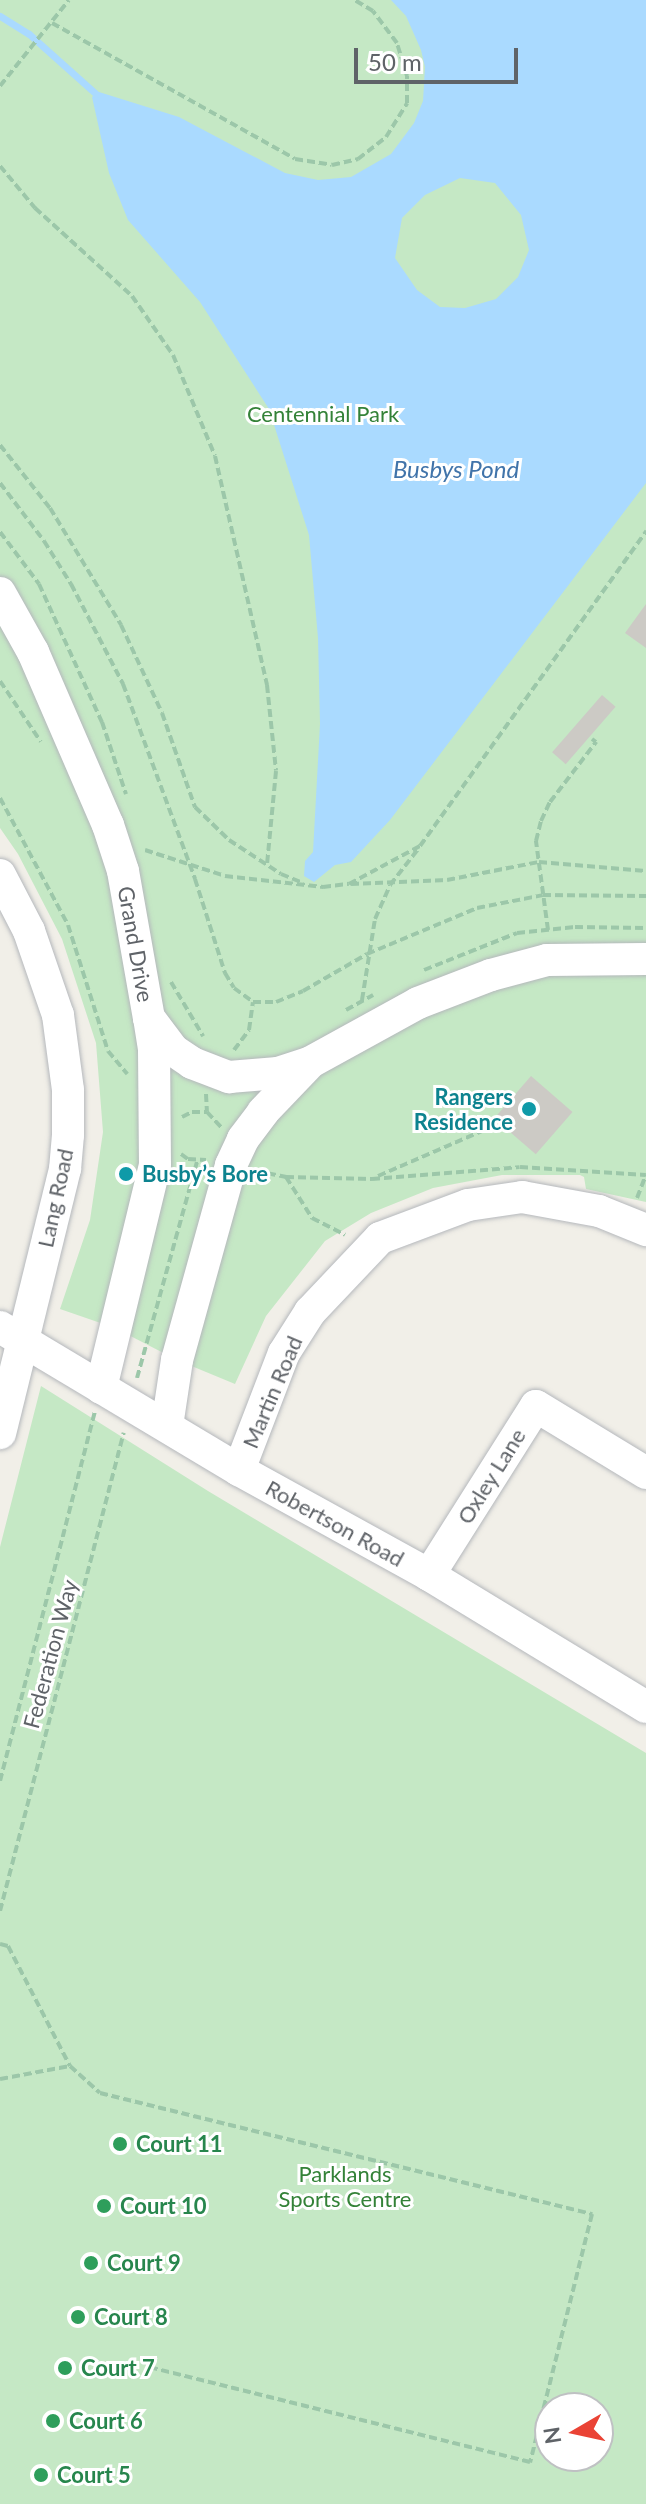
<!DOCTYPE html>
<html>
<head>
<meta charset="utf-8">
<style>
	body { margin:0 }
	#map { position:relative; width:646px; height:2504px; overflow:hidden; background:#f1efe8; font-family:Lato,sans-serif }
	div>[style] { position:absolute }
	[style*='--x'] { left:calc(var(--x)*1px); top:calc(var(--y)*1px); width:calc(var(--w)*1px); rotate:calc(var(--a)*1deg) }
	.green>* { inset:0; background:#c5e8c5 }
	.water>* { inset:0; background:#aadaff }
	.stream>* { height:7px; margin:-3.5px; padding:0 3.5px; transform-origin:3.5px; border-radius:3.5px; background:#aadaff }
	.building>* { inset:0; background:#cccac5; transform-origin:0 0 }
	.path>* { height:4px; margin-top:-2px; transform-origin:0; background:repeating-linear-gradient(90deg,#9cc7a9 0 8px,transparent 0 12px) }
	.roads { filter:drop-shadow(0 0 2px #b5b8bc) drop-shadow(0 0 2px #b5b8bc) }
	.minor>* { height:32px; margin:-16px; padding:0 16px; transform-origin:16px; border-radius:16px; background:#fff }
	.dots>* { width:22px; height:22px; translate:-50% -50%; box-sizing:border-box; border:4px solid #fff; border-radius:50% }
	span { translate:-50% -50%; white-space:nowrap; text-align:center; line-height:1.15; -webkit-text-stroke:6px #fff; paint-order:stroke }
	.park-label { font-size:22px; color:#348238 }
	.street-label { font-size:22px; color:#5f6368 }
	.culture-label { font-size:22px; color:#0d838f; font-weight:700 }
	.right { translate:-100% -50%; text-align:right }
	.left { translate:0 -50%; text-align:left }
	.leisure-label { font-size:22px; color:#27864d; font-weight:700 }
	.water-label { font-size:24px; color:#4174aa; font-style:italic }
	.north { position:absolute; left:534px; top:2392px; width:80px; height:80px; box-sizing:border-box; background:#fff; border:2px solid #bfc1c3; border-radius:50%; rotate:261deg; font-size:22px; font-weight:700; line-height:32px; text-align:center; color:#5f6368 }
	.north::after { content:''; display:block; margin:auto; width:28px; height:36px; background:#ea4335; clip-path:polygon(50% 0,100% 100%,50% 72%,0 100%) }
	.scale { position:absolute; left:354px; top:48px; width:164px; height:36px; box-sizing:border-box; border:4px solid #5f6368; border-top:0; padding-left:10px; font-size:24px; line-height:28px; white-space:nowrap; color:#5f6368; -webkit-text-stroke:6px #fff; paint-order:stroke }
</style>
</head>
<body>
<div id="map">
	<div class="green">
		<div style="clip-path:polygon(0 0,646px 0,646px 1202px,586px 1189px,584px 1177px,580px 1175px,502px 1175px,433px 1188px,371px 1213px,325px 1241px,266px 1316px,235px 1384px,177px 1360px,115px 1328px,60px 1309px,90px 1220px,103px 1132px,96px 1043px,62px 939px,18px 854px,0 828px)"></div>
		<div style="clip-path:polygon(evenodd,41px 1386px,208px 1491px,646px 1753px,646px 2504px,0 2504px,0 1547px,41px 1386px,598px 2408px,598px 2456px,550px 2456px,550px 2408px,598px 2408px)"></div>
	</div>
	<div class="water">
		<div style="clip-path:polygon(evenodd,391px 0,646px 0,646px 483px,390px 820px,351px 862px,335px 865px,314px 882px,304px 876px,305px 861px,313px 852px,320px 724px,318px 638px,309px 535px,269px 409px,200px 302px,128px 220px,109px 173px,92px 97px,99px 92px,179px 117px,285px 173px,318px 180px,351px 177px,391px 154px,414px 123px,423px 101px,425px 67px,421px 50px,406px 16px,391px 0,460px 178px,495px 183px,521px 215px,529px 250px,518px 277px,496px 299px,465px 308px,440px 307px,417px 290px,395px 258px,402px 218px,425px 195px,460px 178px)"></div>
	</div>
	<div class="stream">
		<div style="--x:0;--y:16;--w:34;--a:32"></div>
		<div style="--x:29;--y:34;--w:90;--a:41.8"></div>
	</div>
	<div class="building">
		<div style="clip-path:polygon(646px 604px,646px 648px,625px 633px)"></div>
		<div style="left:602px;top:695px;width:18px;height:76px;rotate:41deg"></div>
		<div style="left:531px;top:1076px;width:55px;height:56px;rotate:41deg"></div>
	</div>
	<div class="path">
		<div style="--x:52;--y:23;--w:278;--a:29.2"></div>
		<div style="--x:295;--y:159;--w:37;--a:9"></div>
		<div style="--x:332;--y:165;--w:27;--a:-13"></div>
		<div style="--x:358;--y:159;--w:36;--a:-38"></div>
		<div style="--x:386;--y:137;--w:40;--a:-58"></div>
		<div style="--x:407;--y:103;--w:27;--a:-90"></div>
		<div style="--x:407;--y:76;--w:34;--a:-107"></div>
		<div style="--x:397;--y:43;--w:40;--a:-127"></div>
		<div style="--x:373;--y:11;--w:21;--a:-149"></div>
		<div style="--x:0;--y:86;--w:110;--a:-51.3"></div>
		<div style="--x:0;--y:166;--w:55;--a:50.2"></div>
		<div style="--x:35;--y:208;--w:131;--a:42.2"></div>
		<div style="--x:132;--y:296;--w:72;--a:55.2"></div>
		<div style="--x:173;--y:355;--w:109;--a:67.4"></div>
		<div style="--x:215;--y:456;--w:235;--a:77.2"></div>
		<div style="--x:267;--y:685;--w:86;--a:84"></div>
		<div style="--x:276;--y:771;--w:93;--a:95.5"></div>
		<div style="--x:0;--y:445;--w:80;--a:51.6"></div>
		<div style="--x:50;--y:508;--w:137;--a:58.7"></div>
		<div style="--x:121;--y:625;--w:97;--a:65"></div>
		<div style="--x:162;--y:713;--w:100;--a:70.7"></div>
		<div style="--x:195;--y:807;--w:47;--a:44.1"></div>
		<div style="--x:229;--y:840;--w:62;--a:33.2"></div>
		<div style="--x:281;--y:874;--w:24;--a:22"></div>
		<div style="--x:0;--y:483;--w:73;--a:52.8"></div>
		<div style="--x:44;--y:541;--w:51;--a:57.9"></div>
		<div style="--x:71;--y:584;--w:113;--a:62.5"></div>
		<div style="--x:123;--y:684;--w:208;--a:69.7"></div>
		<div style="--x:195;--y:879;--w:99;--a:72.3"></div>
		<div style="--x:225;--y:973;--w:17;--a:59"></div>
		<div style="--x:234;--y:988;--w:24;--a:36"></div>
		<div style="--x:253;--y:1002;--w:23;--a:0"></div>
		<div style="--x:276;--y:1002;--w:29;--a:-22"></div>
		<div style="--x:303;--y:991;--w:74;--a:-30"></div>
		<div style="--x:367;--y:954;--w:119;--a:-22.7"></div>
		<div style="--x:477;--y:908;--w:67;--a:-11.1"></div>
		<div style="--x:543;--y:895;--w:103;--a:0.6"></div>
		<div style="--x:0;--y:532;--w:65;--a:53.1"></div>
		<div style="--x:39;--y:584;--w:152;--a:65.5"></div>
		<div style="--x:102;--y:722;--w:76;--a:71.6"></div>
		<div style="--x:0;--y:681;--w:73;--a:56.1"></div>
		<div style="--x:0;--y:798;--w:144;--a:61.8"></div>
		<div style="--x:68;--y:925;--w:132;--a:72.4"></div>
		<div style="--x:108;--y:1051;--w:30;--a:50"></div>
		<div style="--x:145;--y:850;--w:84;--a:18"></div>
		<div style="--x:225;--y:876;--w:99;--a:6.4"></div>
		<div style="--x:323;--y:887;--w:26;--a:-7"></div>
		<div style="--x:349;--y:884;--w:81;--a:-28.2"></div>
		<div style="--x:420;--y:846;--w:388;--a:-54.3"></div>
		<div style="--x:351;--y:884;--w:96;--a:-2.4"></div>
		<div style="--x:447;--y:880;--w:94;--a:-11.1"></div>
		<div style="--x:539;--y:862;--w:107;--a:4.8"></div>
		<div style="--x:548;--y:930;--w:90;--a:-97.7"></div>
		<div style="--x:536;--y:841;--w:21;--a:-76"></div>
		<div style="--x:541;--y:821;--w:21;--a:-65"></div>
		<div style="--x:550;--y:802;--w:76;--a:-52.5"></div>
		<div style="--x:596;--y:742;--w:5;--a:-143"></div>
		<div style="--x:424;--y:970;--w:100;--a:-21.7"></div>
		<div style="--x:517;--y:933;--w:58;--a:-5.9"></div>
		<div style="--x:575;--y:927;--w:71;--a:0.8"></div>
		<div style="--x:171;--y:982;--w:63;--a:59.3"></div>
		<div style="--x:362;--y:1000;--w:82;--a:-80.9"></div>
		<div style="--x:375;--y:919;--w:37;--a:-66"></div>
		<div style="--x:390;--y:885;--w:47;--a:-51.9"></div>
		<div style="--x:346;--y:1010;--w:31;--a:-29"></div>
		<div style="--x:234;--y:1050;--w:25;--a:-53"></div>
		<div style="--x:249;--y:1030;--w:28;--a:-82"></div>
		<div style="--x:206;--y:1094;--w:18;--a:87"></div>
		<div style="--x:207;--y:1112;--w:21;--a:47"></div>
		<div style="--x:182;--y:1117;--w:11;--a:-27"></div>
		<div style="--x:192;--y:1112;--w:15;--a:0"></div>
		<div style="--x:181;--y:1154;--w:9;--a:36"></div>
		<div style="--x:188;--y:1159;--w:18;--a:3"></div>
		<div style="--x:256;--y:1171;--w:31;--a:11"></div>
		<div style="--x:286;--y:1177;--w:86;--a:1.3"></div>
		<div style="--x:372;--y:1179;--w:148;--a:-4.6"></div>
		<div style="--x:520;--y:1167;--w:126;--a:3.6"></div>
		<div style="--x:378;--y:1176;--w:123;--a:-23.4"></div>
		<div style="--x:286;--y:1177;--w:49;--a:57.6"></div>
		<div style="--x:312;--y:1218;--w:37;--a:27"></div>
		<div style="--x:637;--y:1198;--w:25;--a:-69"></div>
		<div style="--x:137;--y:1378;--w:225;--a:-74.5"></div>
		<div style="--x:0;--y:1781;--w:381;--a:-75.6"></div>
		<div style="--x:0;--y:1911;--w:494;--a:-75.5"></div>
		<div style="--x:0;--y:1944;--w:8;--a:14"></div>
		<div style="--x:8;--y:1946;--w:135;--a:62.7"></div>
		<div style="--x:0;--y:2079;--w:71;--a:-10.5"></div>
		<div style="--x:70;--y:2066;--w:40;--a:42"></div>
		<div style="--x:100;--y:2093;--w:507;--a:13.82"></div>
		<div style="--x:592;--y:2214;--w:256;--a:104"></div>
		<div style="--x:530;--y:2462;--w:389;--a:-166"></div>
	</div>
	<div class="roads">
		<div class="minor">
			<div style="--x:0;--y:593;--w:68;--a:60.8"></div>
			<div style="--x:33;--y:652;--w:189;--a:66.6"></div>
			<div style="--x:108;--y:825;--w:48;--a:71.9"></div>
			<div style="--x:123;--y:871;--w:149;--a:80"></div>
			<div style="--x:149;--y:1018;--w:40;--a:53"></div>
			<div style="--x:173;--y:1050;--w:23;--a:34"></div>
			<div style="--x:192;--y:1063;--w:40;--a:21"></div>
			<div style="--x:229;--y:1077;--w:49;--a:-4.7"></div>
			<div style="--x:278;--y:1073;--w:33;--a:-18"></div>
			<div style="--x:309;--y:1063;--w:124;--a:-28.8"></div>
			<div style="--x:418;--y:1003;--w:78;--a:-21"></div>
			<div style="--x:491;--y:975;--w:58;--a:-15"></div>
			<div style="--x:547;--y:960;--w:99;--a:-0.6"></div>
			<div style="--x:0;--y:875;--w:63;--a:62.6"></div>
			<div style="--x:29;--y:931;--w:89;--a:71"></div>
			<div style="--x:58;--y:1015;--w:76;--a:82.4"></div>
			<div style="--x:68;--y:1090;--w:45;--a:90"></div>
			<div style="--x:68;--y:1135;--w:34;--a:95"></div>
			<div style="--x:65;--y:1169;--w:272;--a:103.8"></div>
			<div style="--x:0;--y:1327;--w:279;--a:30.9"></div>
			<div style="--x:239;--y:1470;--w:217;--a:28.9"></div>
			<div style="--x:429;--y:1575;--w:254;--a:31.3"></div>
			<div style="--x:101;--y:1388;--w:229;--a:-76.4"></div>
			<div style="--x:155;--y:1165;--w:116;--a:-90.5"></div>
			<div style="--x:154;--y:1049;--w:31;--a:-99"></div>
			<div style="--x:167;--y:1426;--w:67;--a:-81.4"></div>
			<div style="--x:177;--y:1360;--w:202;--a:-74.5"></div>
			<div style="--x:231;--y:1165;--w:29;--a:-65"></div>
			<div style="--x:243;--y:1139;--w:34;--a:-53"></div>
			<div style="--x:263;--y:1112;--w:64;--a:-46.3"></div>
			<div style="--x:239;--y:1470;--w:125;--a:-69"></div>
			<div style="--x:284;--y:1353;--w:49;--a:-57.6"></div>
			<div style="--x:310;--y:1312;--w:102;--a:-46.6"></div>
			<div style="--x:380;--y:1238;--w:94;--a:-20.6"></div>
			<div style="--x:468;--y:1205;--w:55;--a:-8.4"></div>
			<div style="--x:522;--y:1197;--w:78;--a:10.3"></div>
			<div style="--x:599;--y:1211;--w:51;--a:22"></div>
			<div style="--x:429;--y:1575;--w:200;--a:-57.7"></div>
			<div style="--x:536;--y:1406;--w:129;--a:31.3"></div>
		</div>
	</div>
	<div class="dots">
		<div style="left:529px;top:1109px;background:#0f9aa8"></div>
		<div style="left:126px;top:1174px;background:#0f9aa8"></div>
		<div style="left:120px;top:2144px;background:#2e9e5b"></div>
		<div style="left:104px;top:2206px;background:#2e9e5b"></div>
		<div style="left:91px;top:2263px;background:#2e9e5b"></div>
		<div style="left:78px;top:2317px;background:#2e9e5b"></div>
		<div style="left:65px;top:2368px;background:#2e9e5b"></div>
		<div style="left:53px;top:2421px;background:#2e9e5b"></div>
		<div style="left:41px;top:2475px;background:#2e9e5b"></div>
	</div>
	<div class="park-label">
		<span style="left:323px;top:414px">Centennial Park</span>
		<span style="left:345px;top:2186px">Parklands<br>Sports Centre</span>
	</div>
	<div class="street-label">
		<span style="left:136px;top:944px;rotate:80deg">Grand Drive</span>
		<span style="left:55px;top:1198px;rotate:-78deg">Lang Road</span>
		<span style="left:272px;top:1392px;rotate:-67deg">Martin Road</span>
		<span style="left:491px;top:1476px;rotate:-58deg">Oxley Lane</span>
		<span style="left:335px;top:1523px;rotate:29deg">Robertson Road</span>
		<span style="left:50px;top:1654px;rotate:-75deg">Federation Way</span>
	</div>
	<div class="culture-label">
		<span class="right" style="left:513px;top:1109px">Rangers<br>Residence</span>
		<span class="left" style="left:142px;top:1174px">Busby’s Bore</span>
	</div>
	<div class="leisure-label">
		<span class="left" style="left:136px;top:2144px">Court 11</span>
		<span class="left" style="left:120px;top:2206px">Court 10</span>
		<span class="left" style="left:107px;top:2263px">Court 9</span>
		<span class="left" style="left:94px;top:2317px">Court 8</span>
		<span class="left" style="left:81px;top:2368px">Court 7</span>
		<span class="left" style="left:69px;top:2421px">Court 6</span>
		<span class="left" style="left:57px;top:2475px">Court 5</span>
	</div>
	<div class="water-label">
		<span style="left:456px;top:469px">Busbys Pond</span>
	</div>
	<div class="north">N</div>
	<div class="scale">50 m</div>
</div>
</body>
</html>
